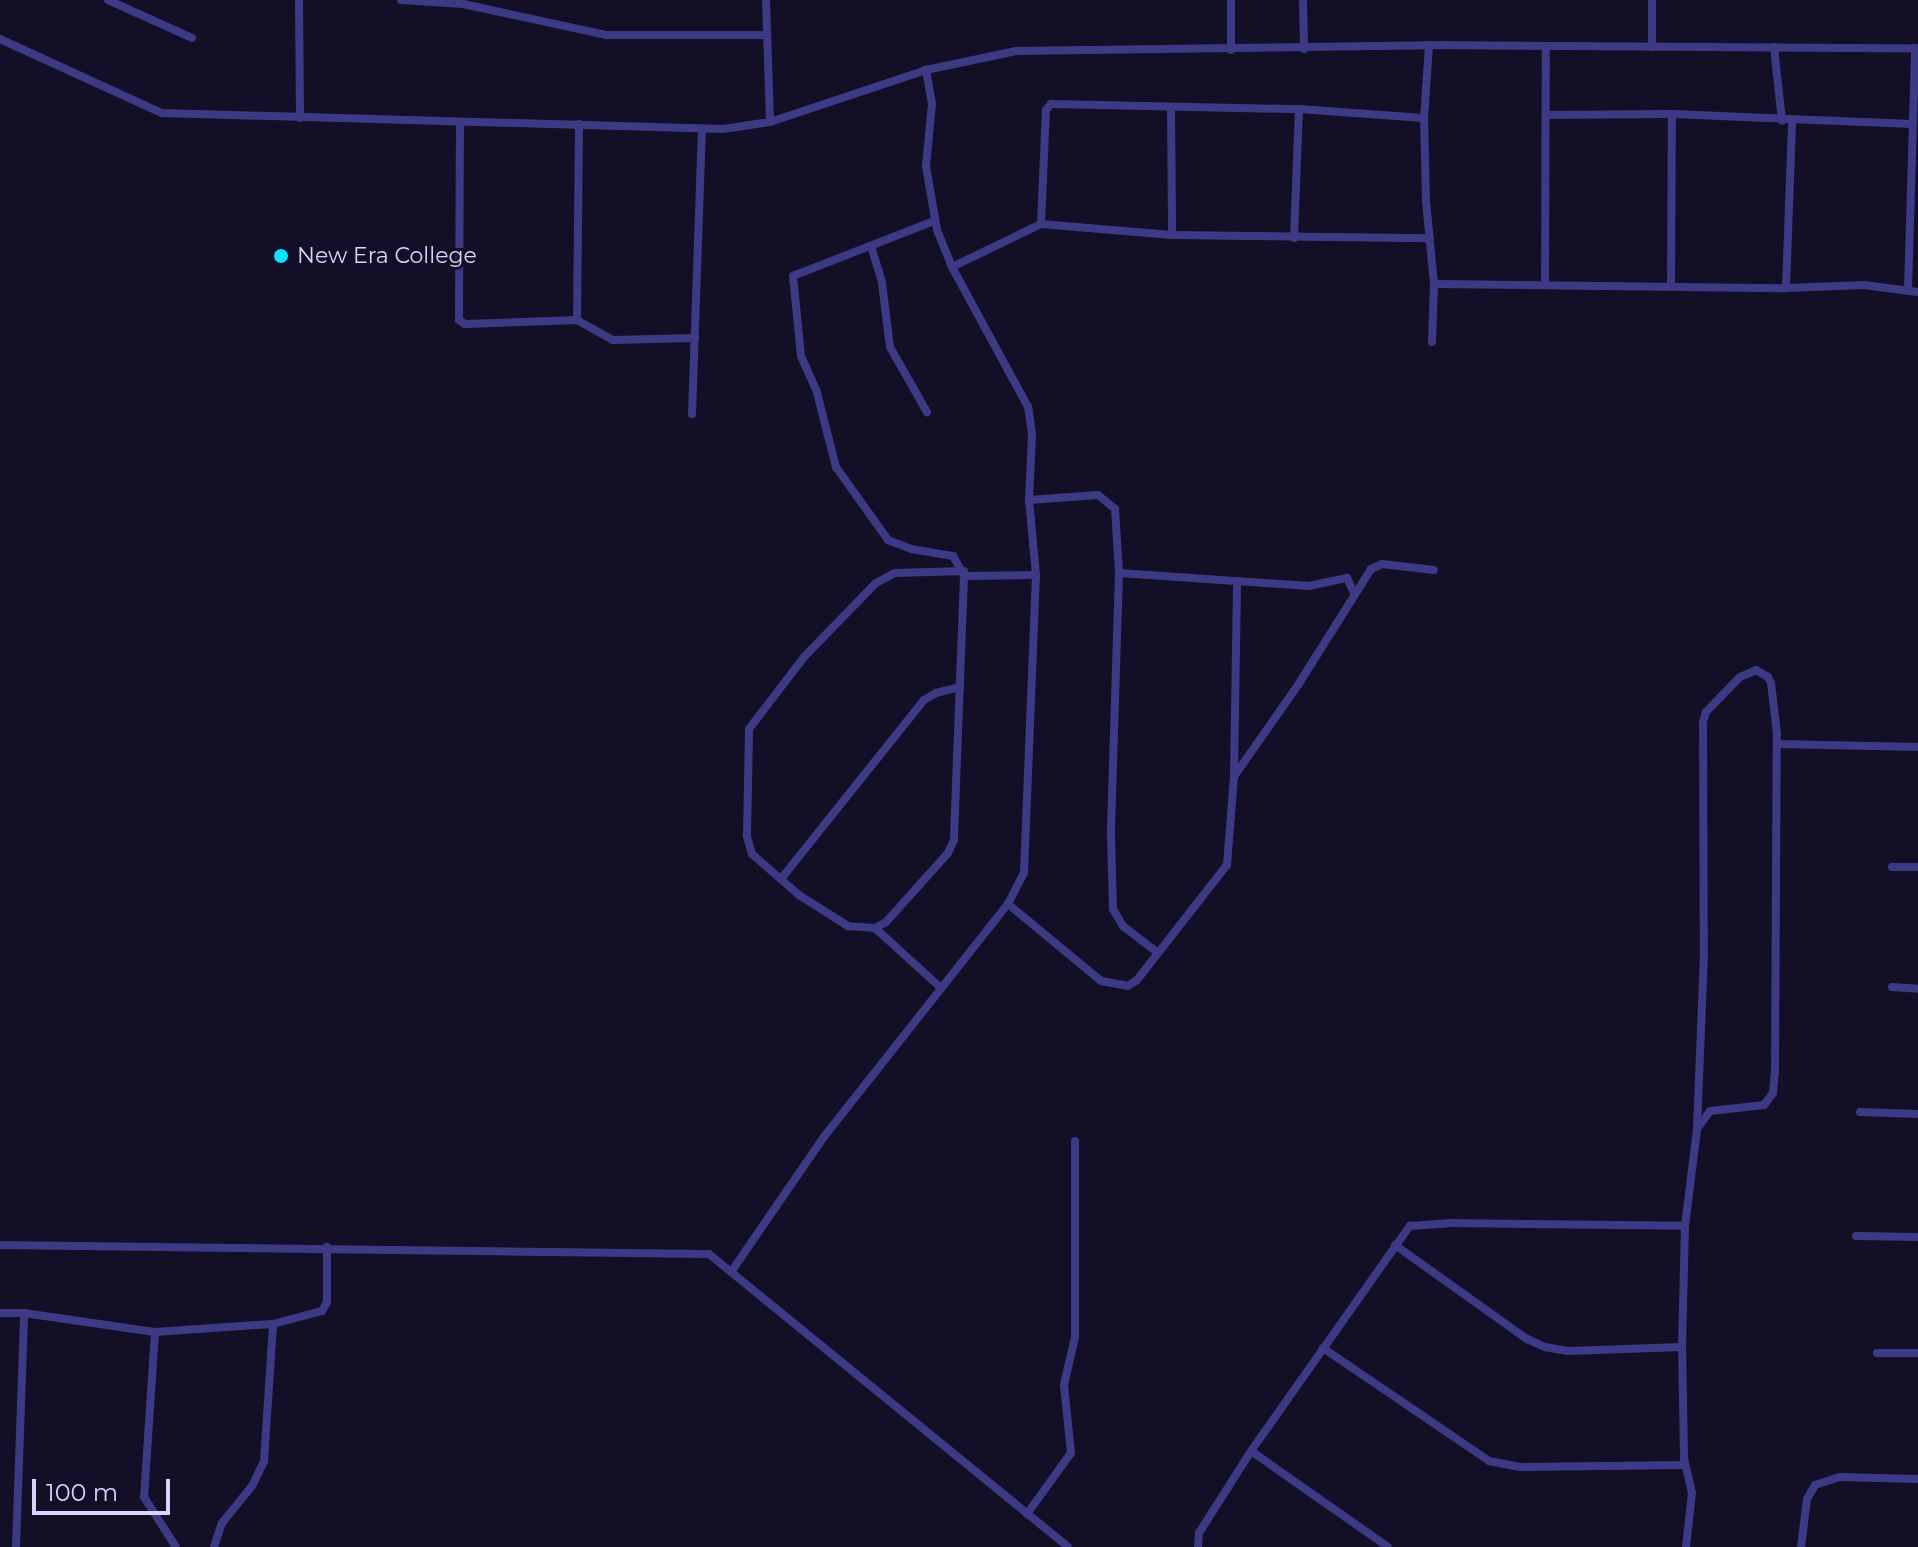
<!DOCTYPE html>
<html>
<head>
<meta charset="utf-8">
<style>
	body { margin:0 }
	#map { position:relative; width:1918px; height:1547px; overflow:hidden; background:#130f26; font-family:Montserrat,sans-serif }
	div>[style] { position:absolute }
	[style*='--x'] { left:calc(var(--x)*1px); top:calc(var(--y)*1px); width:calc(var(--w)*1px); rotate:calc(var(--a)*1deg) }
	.street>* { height:8px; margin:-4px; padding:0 4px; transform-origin:4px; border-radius:4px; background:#3d3a85 }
	.dots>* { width:22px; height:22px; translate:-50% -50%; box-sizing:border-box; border:4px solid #130f26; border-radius:50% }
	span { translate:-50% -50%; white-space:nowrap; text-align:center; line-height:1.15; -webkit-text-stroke:6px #130f26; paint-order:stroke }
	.poi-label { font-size:22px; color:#d9d4ff }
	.left { translate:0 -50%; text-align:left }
	.scale { position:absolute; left:32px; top:1479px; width:138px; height:36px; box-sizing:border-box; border:4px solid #d9d4ff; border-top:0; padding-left:10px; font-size:24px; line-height:28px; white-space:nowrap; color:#d9d4ff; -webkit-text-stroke:6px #130f26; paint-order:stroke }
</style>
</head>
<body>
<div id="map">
	<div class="street">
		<div style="--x:108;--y:0;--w:92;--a:24.3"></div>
		<div style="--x:299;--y:0;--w:118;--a:89.5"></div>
		<div style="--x:401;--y:0;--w:62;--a:3.7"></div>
		<div style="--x:463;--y:4;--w:146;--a:12.2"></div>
		<div style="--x:606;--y:35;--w:160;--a:0"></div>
		<div style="--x:766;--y:0;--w:122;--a:88.1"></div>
		<div style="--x:1231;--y:0;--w:50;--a:90"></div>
		<div style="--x:1303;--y:0;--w:49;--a:88.8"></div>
		<div style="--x:0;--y:39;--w:178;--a:24.6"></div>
		<div style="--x:162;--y:113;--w:561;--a:1.63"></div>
		<div style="--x:723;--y:129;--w:48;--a:-8.5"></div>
		<div style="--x:770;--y:122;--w:164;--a:-18.4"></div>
		<div style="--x:926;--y:70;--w:92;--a:-11.9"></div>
		<div style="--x:1016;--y:51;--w:413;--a:-0.8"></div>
		<div style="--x:1429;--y:45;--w:489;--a:0.4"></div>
		<div style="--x:1429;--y:45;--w:73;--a:93.9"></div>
		<div style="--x:1424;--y:118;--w:83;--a:88.6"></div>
		<div style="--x:1426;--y:201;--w:83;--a:84.5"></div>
		<div style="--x:1434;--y:284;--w:58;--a:92"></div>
		<div style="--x:1652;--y:47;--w:47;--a:-90"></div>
		<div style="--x:1774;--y:47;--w:74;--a:83.8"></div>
		<div style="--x:1171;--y:108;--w:127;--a:89.5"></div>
		<div style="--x:1546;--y:115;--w:126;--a:-0.5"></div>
		<div style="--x:1672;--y:114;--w:240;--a:2.4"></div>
		<div style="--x:460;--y:122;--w:198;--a:90.3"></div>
		<div style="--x:459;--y:320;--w:7;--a:34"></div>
		<div style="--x:465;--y:324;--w:112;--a:-2"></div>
		<div style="--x:577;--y:320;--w:41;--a:29.1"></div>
		<div style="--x:613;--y:340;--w:82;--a:-1.4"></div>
		<div style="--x:934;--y:221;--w:151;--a:158.7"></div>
		<div style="--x:793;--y:276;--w:80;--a:84.3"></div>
		<div style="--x:801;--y:356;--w:36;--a:66"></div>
		<div style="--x:816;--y:389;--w:81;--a:75.6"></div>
		<div style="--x:836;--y:467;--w:90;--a:54.5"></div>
		<div style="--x:888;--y:540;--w:25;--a:21"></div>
		<div style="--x:911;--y:549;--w:43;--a:9.5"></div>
		<div style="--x:953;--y:556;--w:23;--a:61"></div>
		<div style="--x:964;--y:576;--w:72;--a:-0.8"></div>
		<div style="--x:1041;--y:224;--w:114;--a:-87.5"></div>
		<div style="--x:1046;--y:110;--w:8;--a:-50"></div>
		<div style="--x:1051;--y:104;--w:248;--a:1.2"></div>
		<div style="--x:1299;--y:109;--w:125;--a:4.1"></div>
		<div style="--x:1294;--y:238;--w:129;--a:-87.8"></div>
		<div style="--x:871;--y:246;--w:39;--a:73"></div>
		<div style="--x:882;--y:283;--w:64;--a:82.9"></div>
		<div style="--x:890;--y:347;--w:75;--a:60.4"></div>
		<div style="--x:952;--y:267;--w:99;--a:-25.8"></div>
		<div style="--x:1041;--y:224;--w:131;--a:4.8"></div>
		<div style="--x:1172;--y:235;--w:258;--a:0.7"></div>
		<div style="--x:1545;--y:283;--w:237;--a:-89.8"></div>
		<div style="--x:1434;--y:284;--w:352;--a:0.7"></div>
		<div style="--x:1786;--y:288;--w:78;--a:-2.2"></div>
		<div style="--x:1864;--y:285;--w:54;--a:7.4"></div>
		<div style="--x:1671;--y:285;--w:171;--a:-89.7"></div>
		<div style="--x:1786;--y:288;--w:166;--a:-87.9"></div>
		<div style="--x:1908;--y:290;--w:242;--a:-88.3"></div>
		<div style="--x:577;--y:320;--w:196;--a:-89.4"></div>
		<div style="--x:692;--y:414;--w:286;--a:-88"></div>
		<div style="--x:1029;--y:500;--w:69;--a:-4.1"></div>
		<div style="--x:1098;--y:495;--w:22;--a:39"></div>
		<div style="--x:1115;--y:509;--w:64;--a:86.4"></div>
		<div style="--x:1119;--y:573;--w:261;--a:91.8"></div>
		<div style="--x:1111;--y:834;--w:75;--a:88.5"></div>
		<div style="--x:1113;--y:909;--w:20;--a:60"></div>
		<div style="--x:1123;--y:926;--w:44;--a:37.6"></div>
		<div style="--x:1119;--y:573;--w:190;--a:3.9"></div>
		<div style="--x:1309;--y:586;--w:39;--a:-12"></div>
		<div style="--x:1347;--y:578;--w:17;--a:65"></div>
		<div style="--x:964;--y:576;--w:264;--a:92.2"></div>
		<div style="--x:954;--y:840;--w:14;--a:115"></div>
		<div style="--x:948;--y:853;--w:93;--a:131.9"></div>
		<div style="--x:886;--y:922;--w:13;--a:151"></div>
		<div style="--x:875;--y:928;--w:27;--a:-176"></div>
		<div style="--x:848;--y:926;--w:58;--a:-147.7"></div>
		<div style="--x:799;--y:895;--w:62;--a:-138.9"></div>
		<div style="--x:752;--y:854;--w:19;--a:-106"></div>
		<div style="--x:747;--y:836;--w:107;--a:-88.9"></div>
		<div style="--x:749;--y:729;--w:91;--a:-52.6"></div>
		<div style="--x:804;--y:657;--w:103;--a:-45.8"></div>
		<div style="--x:876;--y:583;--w:21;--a:-28"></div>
		<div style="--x:895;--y:573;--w:69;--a:-1.7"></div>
		<div style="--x:1777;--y:744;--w:141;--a:1.2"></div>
		<div style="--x:1235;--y:775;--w:110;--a:-55"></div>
		<div style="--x:1298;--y:685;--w:137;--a:-57.8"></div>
		<div style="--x:1371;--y:569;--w:12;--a:-24"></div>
		<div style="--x:1382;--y:564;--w:52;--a:6.6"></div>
		<div style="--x:1892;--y:867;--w:26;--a:0"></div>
		<div style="--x:781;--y:879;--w:229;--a:-51.4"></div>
		<div style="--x:924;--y:700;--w:14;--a:-30"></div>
		<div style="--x:936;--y:693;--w:25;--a:-14"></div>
		<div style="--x:1008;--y:904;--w:121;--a:39.6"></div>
		<div style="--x:1101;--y:981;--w:27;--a:10"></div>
		<div style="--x:1128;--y:986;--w:11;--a:-34"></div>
		<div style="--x:1137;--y:980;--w:146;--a:-52"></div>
		<div style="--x:1227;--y:865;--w:89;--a:-85.5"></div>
		<div style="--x:1234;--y:776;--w:195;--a:-89.1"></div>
		<div style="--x:875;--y:928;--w:89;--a:42.3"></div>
		<div style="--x:1892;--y:987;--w:26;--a:4"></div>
		<div style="--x:1860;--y:1112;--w:58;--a:2"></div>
		<div style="--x:1856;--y:1236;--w:62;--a:0.9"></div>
		<div style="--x:0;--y:1245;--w:709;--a:0.73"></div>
		<div style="--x:709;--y:1254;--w:463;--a:39.2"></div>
		<div style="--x:1395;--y:1245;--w:162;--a:35.5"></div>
		<div style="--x:1527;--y:1339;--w:20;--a:24"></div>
		<div style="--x:1545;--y:1347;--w:23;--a:10"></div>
		<div style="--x:1568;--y:1351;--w:114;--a:-2"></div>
		<div style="--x:731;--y:1272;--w:163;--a:-55.5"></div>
		<div style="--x:823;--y:1138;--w:298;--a:-51.7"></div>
		<div style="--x:1008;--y:904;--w:35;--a:-63"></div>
		<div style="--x:1024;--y:873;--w:298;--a:-87.7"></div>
		<div style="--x:1036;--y:575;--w:75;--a:-95.3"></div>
		<div style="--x:1029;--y:500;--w:66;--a:-87.4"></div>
		<div style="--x:1032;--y:434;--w:27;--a:-98"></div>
		<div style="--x:1028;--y:407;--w:159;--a:-118.5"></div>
		<div style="--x:952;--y:267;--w:40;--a:-112"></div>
		<div style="--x:937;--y:230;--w:65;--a:-99.8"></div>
		<div style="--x:926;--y:166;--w:62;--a:-84.5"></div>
		<div style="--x:932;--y:104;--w:35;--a:-100"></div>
		<div style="--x:0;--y:1313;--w:24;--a:0"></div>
		<div style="--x:24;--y:1313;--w:132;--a:8.3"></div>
		<div style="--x:155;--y:1332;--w:118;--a:-3.9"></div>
		<div style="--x:273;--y:1324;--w:51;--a:-14.9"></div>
		<div style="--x:322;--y:1311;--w:10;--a:-61"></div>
		<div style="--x:327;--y:1302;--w:55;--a:-90"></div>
		<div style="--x:155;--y:1332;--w:165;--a:93.8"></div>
		<div style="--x:144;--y:1497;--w:59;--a:57.4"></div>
		<div style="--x:1323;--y:1348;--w:201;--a:34.2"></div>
		<div style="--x:1489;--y:1461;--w:33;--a:11"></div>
		<div style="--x:1521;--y:1467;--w:164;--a:-0.7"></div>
		<div style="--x:1877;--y:1353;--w:41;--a:0"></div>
		<div style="--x:1251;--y:1451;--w:167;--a:35"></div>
		<div style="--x:1027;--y:1514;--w:75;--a:-54.2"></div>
		<div style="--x:1071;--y:1453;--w:68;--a:-95.9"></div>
		<div style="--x:1064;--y:1385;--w:49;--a:-77.1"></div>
		<div style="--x:1075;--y:1337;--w:196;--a:-90"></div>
		<div style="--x:16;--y:1547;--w:234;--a:-88"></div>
		<div style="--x:214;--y:1547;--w:25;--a:-72"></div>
		<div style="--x:222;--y:1523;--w:48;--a:-51"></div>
		<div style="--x:252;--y:1486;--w:28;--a:-64"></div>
		<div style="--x:264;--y:1461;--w:137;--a:-86.2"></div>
		<div style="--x:1198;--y:1547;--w:14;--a:-86"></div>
		<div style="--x:1199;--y:1533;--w:97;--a:-57.6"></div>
		<div style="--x:1251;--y:1451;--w:276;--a:-54.8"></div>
		<div style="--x:1410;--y:1226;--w:42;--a:-4.1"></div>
		<div style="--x:1452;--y:1223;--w:233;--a:0.7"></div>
		<div style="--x:1686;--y:1547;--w:54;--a:-83.7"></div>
		<div style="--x:1692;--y:1493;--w:37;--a:-103"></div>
		<div style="--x:1684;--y:1457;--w:110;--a:-91"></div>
		<div style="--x:1682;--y:1347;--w:121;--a:-88.6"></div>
		<div style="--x:1685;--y:1226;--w:98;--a:-82.9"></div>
		<div style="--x:1697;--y:1129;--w:22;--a:-54"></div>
		<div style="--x:1710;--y:1111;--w:54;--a:-6.3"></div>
		<div style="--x:1764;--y:1105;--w:15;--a:-53"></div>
		<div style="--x:1773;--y:1093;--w:23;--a:-85"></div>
		<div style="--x:1775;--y:1070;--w:336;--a:-89.7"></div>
		<div style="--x:1777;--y:734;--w:51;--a:-96.7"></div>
		<div style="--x:1771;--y:683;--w:7;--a:-117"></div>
		<div style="--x:1768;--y:677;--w:14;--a:-150"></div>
		<div style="--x:1756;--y:670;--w:17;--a:156"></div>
		<div style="--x:1740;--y:677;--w:49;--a:134.2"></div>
		<div style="--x:1706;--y:712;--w:10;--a:107"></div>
		<div style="--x:1703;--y:722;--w:232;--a:89.8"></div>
		<div style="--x:1704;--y:954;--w:175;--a:92.3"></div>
		<div style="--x:1801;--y:1547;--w:48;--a:-82.9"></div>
		<div style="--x:1807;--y:1499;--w:16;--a:-60"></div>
		<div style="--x:1815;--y:1485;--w:25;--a:-18"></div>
		<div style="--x:1839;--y:1477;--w:79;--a:1.5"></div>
	</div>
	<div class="dots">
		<div style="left:281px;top:256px;background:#00e5ff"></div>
	</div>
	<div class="poi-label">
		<span class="left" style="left:297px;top:256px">New Era College</span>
	</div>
	<div class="scale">100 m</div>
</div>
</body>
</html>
